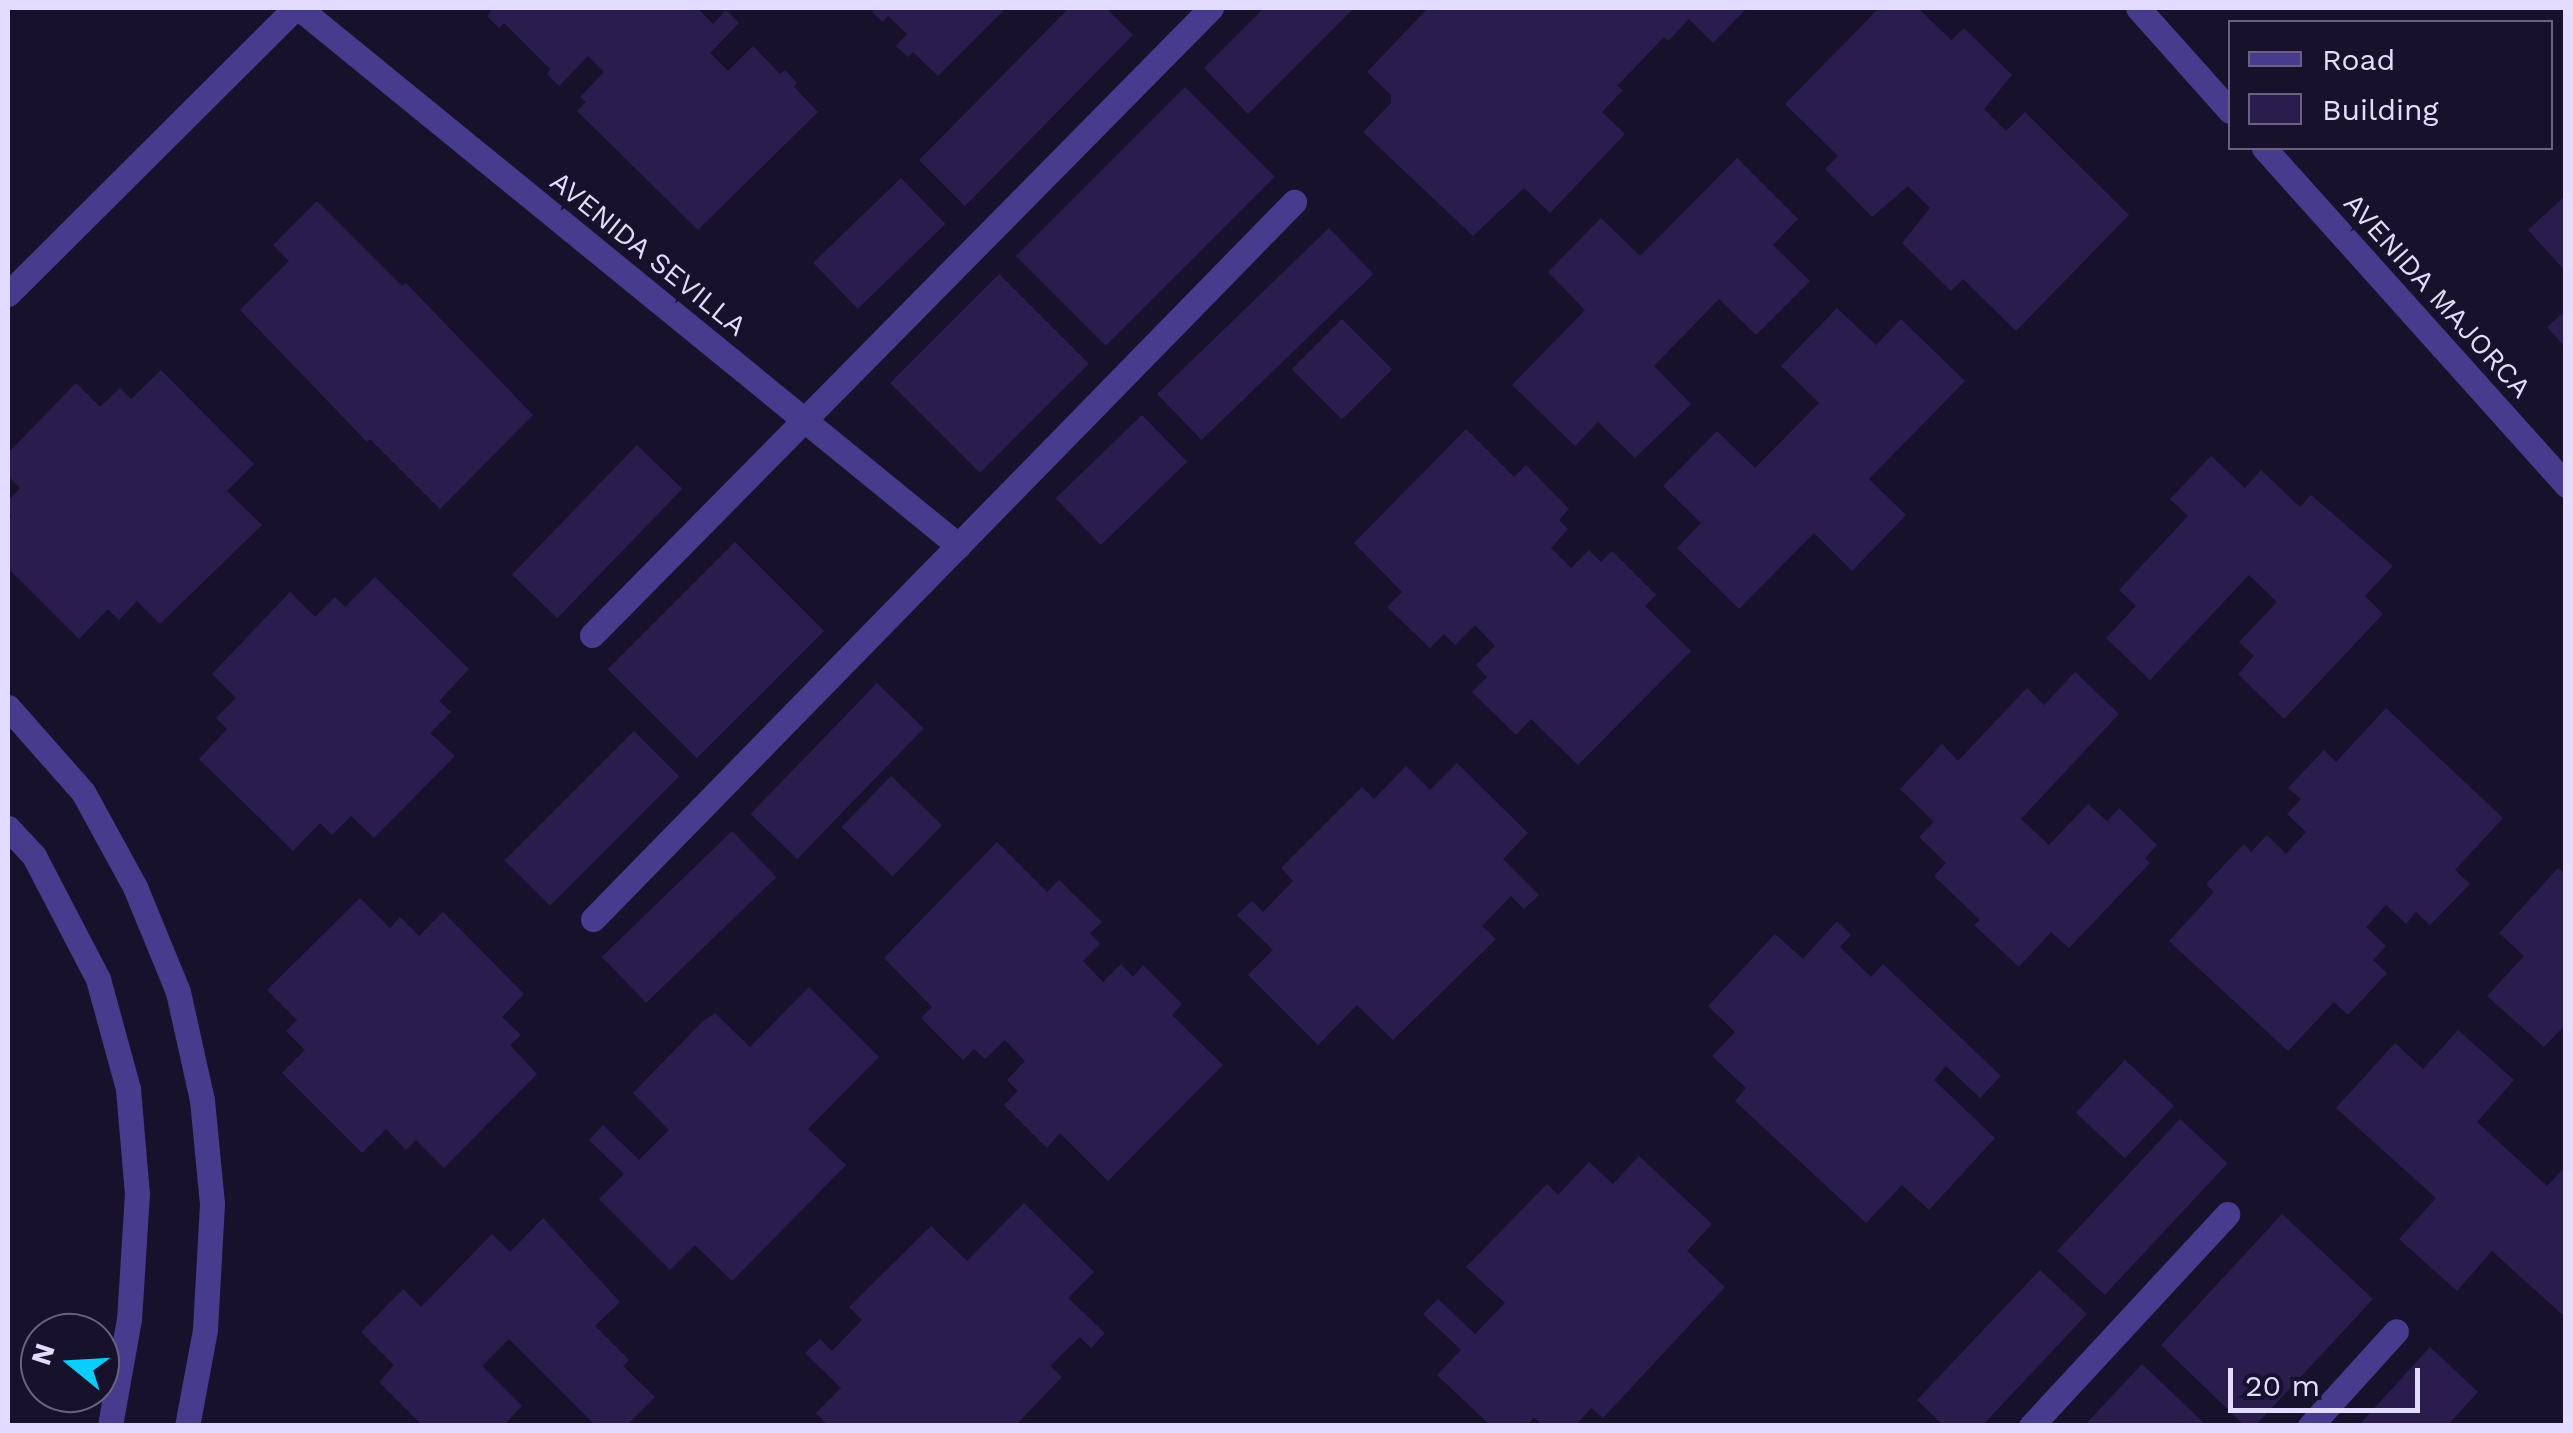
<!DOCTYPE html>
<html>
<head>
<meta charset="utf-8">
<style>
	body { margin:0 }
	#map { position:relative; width:2573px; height:1433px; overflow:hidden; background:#18112c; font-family:"Work Sans",sans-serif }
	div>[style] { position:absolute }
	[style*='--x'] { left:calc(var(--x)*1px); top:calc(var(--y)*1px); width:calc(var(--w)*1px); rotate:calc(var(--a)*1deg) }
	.building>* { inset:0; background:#2b1c4e; transform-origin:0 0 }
	.service>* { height:25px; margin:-12.5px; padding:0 12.5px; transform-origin:12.5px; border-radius:12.5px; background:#463b8c }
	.minor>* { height:25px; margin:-12.5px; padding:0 12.5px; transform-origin:12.5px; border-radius:12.5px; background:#463b8c }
	.tertiary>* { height:25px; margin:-12.5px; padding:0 12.5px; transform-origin:12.5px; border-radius:12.5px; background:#463b8c }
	span { translate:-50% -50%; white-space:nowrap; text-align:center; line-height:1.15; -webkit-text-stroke:9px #18112c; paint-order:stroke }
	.street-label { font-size:28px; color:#e4dcff }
	.frame { position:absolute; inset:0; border:10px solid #e4dcff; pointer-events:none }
	.legend { position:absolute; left:2228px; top:20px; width:325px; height:130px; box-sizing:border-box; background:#18112c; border:2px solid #6a6280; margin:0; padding:12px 18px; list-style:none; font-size:30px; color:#e4dcff }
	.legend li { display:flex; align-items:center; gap:20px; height:50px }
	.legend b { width:50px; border:2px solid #6a6280 }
	.north { position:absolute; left:20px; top:1313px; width:100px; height:100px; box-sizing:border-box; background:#18112c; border:2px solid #6a6280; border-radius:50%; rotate:288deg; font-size:28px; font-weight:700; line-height:40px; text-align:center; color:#e4dcff }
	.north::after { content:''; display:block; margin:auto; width:35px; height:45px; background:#08ceff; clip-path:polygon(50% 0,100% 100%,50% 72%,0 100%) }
	.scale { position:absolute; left:2228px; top:1368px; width:192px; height:45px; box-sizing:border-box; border:5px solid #e4dcff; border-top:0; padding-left:12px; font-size:30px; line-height:35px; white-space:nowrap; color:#e4dcff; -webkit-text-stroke:8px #18112c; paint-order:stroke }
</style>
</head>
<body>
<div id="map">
	<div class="building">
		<div style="clip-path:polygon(487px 8px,697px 8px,713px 24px,726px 10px,739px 23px,710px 53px,728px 71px,753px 46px,780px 74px,785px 70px,797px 83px,794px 87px,818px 112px,698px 230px,577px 111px,586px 102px,580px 97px,604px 72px,588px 56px,559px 86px,547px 74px,550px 69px,504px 23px,499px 28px,487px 16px,491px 11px)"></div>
		<div style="clip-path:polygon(876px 8px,1006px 8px,938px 76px,913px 52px,908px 57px,896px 46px,907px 34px,888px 16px,883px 22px,872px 12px)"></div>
		<div style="clip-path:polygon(1069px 8px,1106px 8px,1133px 35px,965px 206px,919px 160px)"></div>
		<div style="clip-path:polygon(1264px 8px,1354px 8px,1248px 114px,1204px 68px)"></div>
		<div style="clip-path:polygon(1428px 8px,1747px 8px,1713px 43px,1689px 19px,1668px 41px,1664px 37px,1617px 86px,1623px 90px,1602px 112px,1625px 134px,1550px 213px,1524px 188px,1473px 236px,1363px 132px,1391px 103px,1391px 95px,1367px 72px)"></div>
		<div style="clip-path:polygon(1879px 8px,1918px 8px,1951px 40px,1964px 28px,2012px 75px,1984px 109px,2006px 131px,2025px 112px,2129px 215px,2016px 331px,1963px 279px,1951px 291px,1902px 243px,1930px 208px,1908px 186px,1872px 217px,1825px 169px,1838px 156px,1785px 104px)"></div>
		<div style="left:1185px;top:87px;width:127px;height:239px;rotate:45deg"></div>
		<div style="clip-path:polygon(1737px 158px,1798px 219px,1773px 245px,1810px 281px,1756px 335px,1719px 299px,1654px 366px,1691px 404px,1635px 458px,1598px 422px,1575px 446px,1512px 385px,1585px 310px,1548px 272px,1601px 218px,1640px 256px)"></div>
		<div style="left:901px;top:178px;width:64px;height:122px;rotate:46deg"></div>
		<div style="clip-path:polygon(2566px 195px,2566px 272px,2528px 230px)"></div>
		<div style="clip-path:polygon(317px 201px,402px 286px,406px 283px,533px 415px,440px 509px,370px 439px,367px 442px,240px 310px,289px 261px,273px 245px)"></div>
		<div style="left:1329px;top:228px;width:64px;height:239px;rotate:46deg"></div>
		<div style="left:999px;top:274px;width:127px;height:154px;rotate:45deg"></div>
		<div style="clip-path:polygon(1837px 308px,1876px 345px,1901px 319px,1965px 381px,1869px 479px,1906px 515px,1852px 571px,1814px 533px,1739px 609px,1677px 548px,1701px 523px,1663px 486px,1717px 431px,1755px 468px,1819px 403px,1781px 366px)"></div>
		<div style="clip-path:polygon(2566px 310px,2566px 348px,2547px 327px)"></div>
		<div style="left:1342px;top:319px;width:71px;height:71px;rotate:45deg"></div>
		<div style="clip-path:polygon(161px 370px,254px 464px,227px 491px,262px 525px,160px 624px,137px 601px,119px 620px,108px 609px,79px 639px,8px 568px,8px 521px,11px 517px,8px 501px,20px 488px,8px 476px,8px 453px,76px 383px,100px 407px,120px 388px,131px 399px)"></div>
		<div style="left:1142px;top:415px;width:65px;height:120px;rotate:46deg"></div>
		<div style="clip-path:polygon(1466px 429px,1514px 477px,1526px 465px,1569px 509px,1559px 520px,1568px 529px,1551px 548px,1571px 568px,1589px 550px,1601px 562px,1612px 551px,1656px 595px,1645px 606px,1691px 651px,1578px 765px,1531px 719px,1516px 735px,1472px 692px,1487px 677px,1476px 665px,1495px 646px,1475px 625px,1455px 645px,1444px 634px,1430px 648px,1387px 607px,1402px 592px,1354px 543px)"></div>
		<div style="left:637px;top:445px;width:63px;height:180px;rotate:44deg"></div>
		<div style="clip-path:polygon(2211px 456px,2245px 488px,2261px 470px,2300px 507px,2311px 495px,2393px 566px,2365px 596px,2383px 614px,2284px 719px,2238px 674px,2254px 656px,2239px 642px,2277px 602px,2249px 575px,2150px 680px,2106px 638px,2136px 606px,2119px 590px,2188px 516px,2170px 499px)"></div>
		<div style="left:735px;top:542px;width:126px;height:180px;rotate:45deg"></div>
		<div style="clip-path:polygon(375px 577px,469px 669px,439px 701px,451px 712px,430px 733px,455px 756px,374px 838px,351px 816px,332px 835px,320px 823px,293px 851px,199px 759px,227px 729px,216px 718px,236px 698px,212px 674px,290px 592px,315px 617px,335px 597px,345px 607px)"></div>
		<div style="clip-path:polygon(2075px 672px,2119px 714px,2021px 819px,2049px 845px,2088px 804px,2107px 821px,2119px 808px,2157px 845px,2145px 858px,2150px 863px,2069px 948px,2051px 932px,2019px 967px,1974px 925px,1980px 920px,1934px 876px,1946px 863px,1919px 837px,1934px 822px,1900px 789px,1942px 744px,1958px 761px,2027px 688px,2044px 705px)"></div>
		<div style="left:877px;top:683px;width:65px;height:182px;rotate:44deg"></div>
		<div style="clip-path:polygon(2386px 708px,2503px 818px,2455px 870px,2470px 884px,2430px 925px,2416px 912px,2406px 924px,2386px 905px,2366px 927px,2386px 946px,2373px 960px,2387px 973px,2348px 1015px,2334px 1002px,2288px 1051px,2169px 941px,2214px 892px,2206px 884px,2244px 844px,2251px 852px,2267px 835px,2286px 854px,2306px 832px,2287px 814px,2301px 799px,2288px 788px,2324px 750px,2336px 762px)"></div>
		<div style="left:634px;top:731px;width:64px;height:183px;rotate:45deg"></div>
		<div style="clip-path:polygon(1457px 763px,1528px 833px,1503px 859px,1539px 895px,1524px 909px,1511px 896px,1482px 926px,1496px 939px,1393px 1040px,1357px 1005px,1318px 1045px,1248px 975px,1273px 950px,1237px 915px,1252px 901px,1263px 912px,1293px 881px,1281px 868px,1362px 787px,1374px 799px,1406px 766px,1430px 790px)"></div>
		<div style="left:891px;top:776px;width:71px;height:71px;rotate:44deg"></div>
		<div style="left:732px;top:831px;width:64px;height:181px;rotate:46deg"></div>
		<div style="clip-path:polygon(997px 842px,1047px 892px,1059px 880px,1102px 922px,1090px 933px,1100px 944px,1083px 961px,1103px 982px,1121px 964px,1133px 977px,1143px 965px,1182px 1004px,1172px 1015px,1223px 1065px,1108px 1181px,1060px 1133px,1047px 1148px,1004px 1105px,1018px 1091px,1007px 1080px,1025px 1061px,1005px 1040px,985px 1059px,974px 1049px,963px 1060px,921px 1018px,932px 1007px,884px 958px)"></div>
		<div style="clip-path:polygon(2558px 868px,2566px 875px,2566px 1024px,2544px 1047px,2487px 996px,2524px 956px,2499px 933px)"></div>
		<div style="clip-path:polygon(360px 898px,390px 928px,400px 917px,419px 936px,443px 912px,524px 994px,502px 1017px,521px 1035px,510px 1045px,537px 1074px,444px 1168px,416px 1140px,406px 1150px,386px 1129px,362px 1153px,282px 1073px,305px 1050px,286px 1031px,297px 1020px,267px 990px)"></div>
		<div style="clip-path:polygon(1837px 921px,1851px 935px,1840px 947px,1871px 977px,1883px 964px,2001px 1076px,1980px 1098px,1946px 1066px,1934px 1080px,1995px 1138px,1929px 1210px,1902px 1185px,1866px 1223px,1735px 1101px,1746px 1088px,1712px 1056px,1735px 1032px,1708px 1006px,1775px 934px,1803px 959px)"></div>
		<div style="clip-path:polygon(809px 987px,879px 1057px,808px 1129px,846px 1165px,732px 1281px,695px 1245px,670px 1270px,599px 1199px,624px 1174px,589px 1140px,603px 1125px,639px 1160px,669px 1130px,633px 1093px,702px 1022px,715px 1013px,750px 1047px)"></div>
		<div style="clip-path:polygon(2458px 1030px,2514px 1080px,2477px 1122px,2547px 1186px,2566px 1166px,2566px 1318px,2492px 1251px,2457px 1291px,2399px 1239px,2436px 1198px,2336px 1108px,2395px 1043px,2423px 1069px)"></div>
		<div style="left:2125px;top:1060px;width:67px;height:72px;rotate:43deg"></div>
		<div style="left:2180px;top:1119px;width:65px;height:180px;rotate:43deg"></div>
		<div style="clip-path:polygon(1639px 1156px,1712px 1224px,1687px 1251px,1725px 1287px,1603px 1418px,1591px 1408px,1575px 1426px,1543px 1426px,1534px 1417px,1527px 1426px,1491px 1426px,1437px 1375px,1461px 1350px,1423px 1314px,1438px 1299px,1475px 1334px,1505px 1303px,1466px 1267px,1547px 1184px,1558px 1195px,1589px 1162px,1613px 1184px)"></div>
		<div style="clip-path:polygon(1024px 1203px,1094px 1272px,1068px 1298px,1105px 1333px,1091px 1348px,1080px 1337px,1050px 1366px,1062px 1377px,1015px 1426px,829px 1426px,816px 1413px,841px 1388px,805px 1353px,820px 1339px,832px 1351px,862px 1320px,849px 1307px,931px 1226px,967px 1261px)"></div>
		<div style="clip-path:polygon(2282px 1214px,2373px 1299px,2255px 1426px,2245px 1426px,2161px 1345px)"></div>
		<div style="clip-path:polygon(543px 1218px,620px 1302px,595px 1326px,629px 1360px,623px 1366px,655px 1397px,626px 1426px,596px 1426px,509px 1339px,482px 1366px,522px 1406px,503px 1426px,423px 1426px,379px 1382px,394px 1365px,361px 1332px,403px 1289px,421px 1307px,492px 1234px,510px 1252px)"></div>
		<div style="clip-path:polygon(2040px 1270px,2087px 1314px,1982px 1426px,1944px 1426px,1917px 1400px)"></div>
		<div style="clip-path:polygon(2430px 1347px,2478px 1392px,2447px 1426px,2358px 1426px)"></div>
		<div style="clip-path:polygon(2142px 1364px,2207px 1426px,2084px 1426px)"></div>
	</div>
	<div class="service">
		<div style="--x:592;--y:635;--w:881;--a:-45.37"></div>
		<div style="--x:593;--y:919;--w:1003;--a:-45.65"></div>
		<div style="--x:2031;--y:1426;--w:289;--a:-47.2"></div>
		<div style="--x:2310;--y:1426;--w:128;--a:-47.8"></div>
	</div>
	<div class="minor">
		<div style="--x:299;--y:8;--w:851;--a:39.19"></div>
	</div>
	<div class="tertiary">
		<div style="--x:2138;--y:8;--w:138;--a:48.2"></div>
		<div style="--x:2264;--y:148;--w:453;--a:48.1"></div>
		<div style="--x:8;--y:294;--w:405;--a:-44.9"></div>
		<div style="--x:8;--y:707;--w:113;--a:48.6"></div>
		<div style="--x:83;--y:792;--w:108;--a:61.3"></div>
		<div style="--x:135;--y:887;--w:113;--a:67.7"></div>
		<div style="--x:178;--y:992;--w:111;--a:77.5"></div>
		<div style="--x:202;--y:1100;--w:104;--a:84.5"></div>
		<div style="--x:212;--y:1204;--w:126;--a:93.2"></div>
		<div style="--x:205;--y:1330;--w:98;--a:100.6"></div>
		<div style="--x:8;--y:828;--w:38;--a:47"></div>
		<div style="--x:34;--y:856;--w:139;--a:62.5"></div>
		<div style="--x:98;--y:979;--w:114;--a:74.7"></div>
		<div style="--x:128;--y:1089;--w:104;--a:85.1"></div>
		<div style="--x:137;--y:1193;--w:126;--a:93.6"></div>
		<div style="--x:129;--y:1319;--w:109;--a:100.1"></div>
	</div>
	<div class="street-label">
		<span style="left:648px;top:254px;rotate:39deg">AVENIDA SEVILLA</span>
		<span style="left:2437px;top:296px;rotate:48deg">AVENIDA MAJORCA</span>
	</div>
	<div class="frame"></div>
	<ul class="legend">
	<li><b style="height:12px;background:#463b8c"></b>Road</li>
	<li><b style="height:28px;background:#2b1c4e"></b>Building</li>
	</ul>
	<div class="north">N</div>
	<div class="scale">20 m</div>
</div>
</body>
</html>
